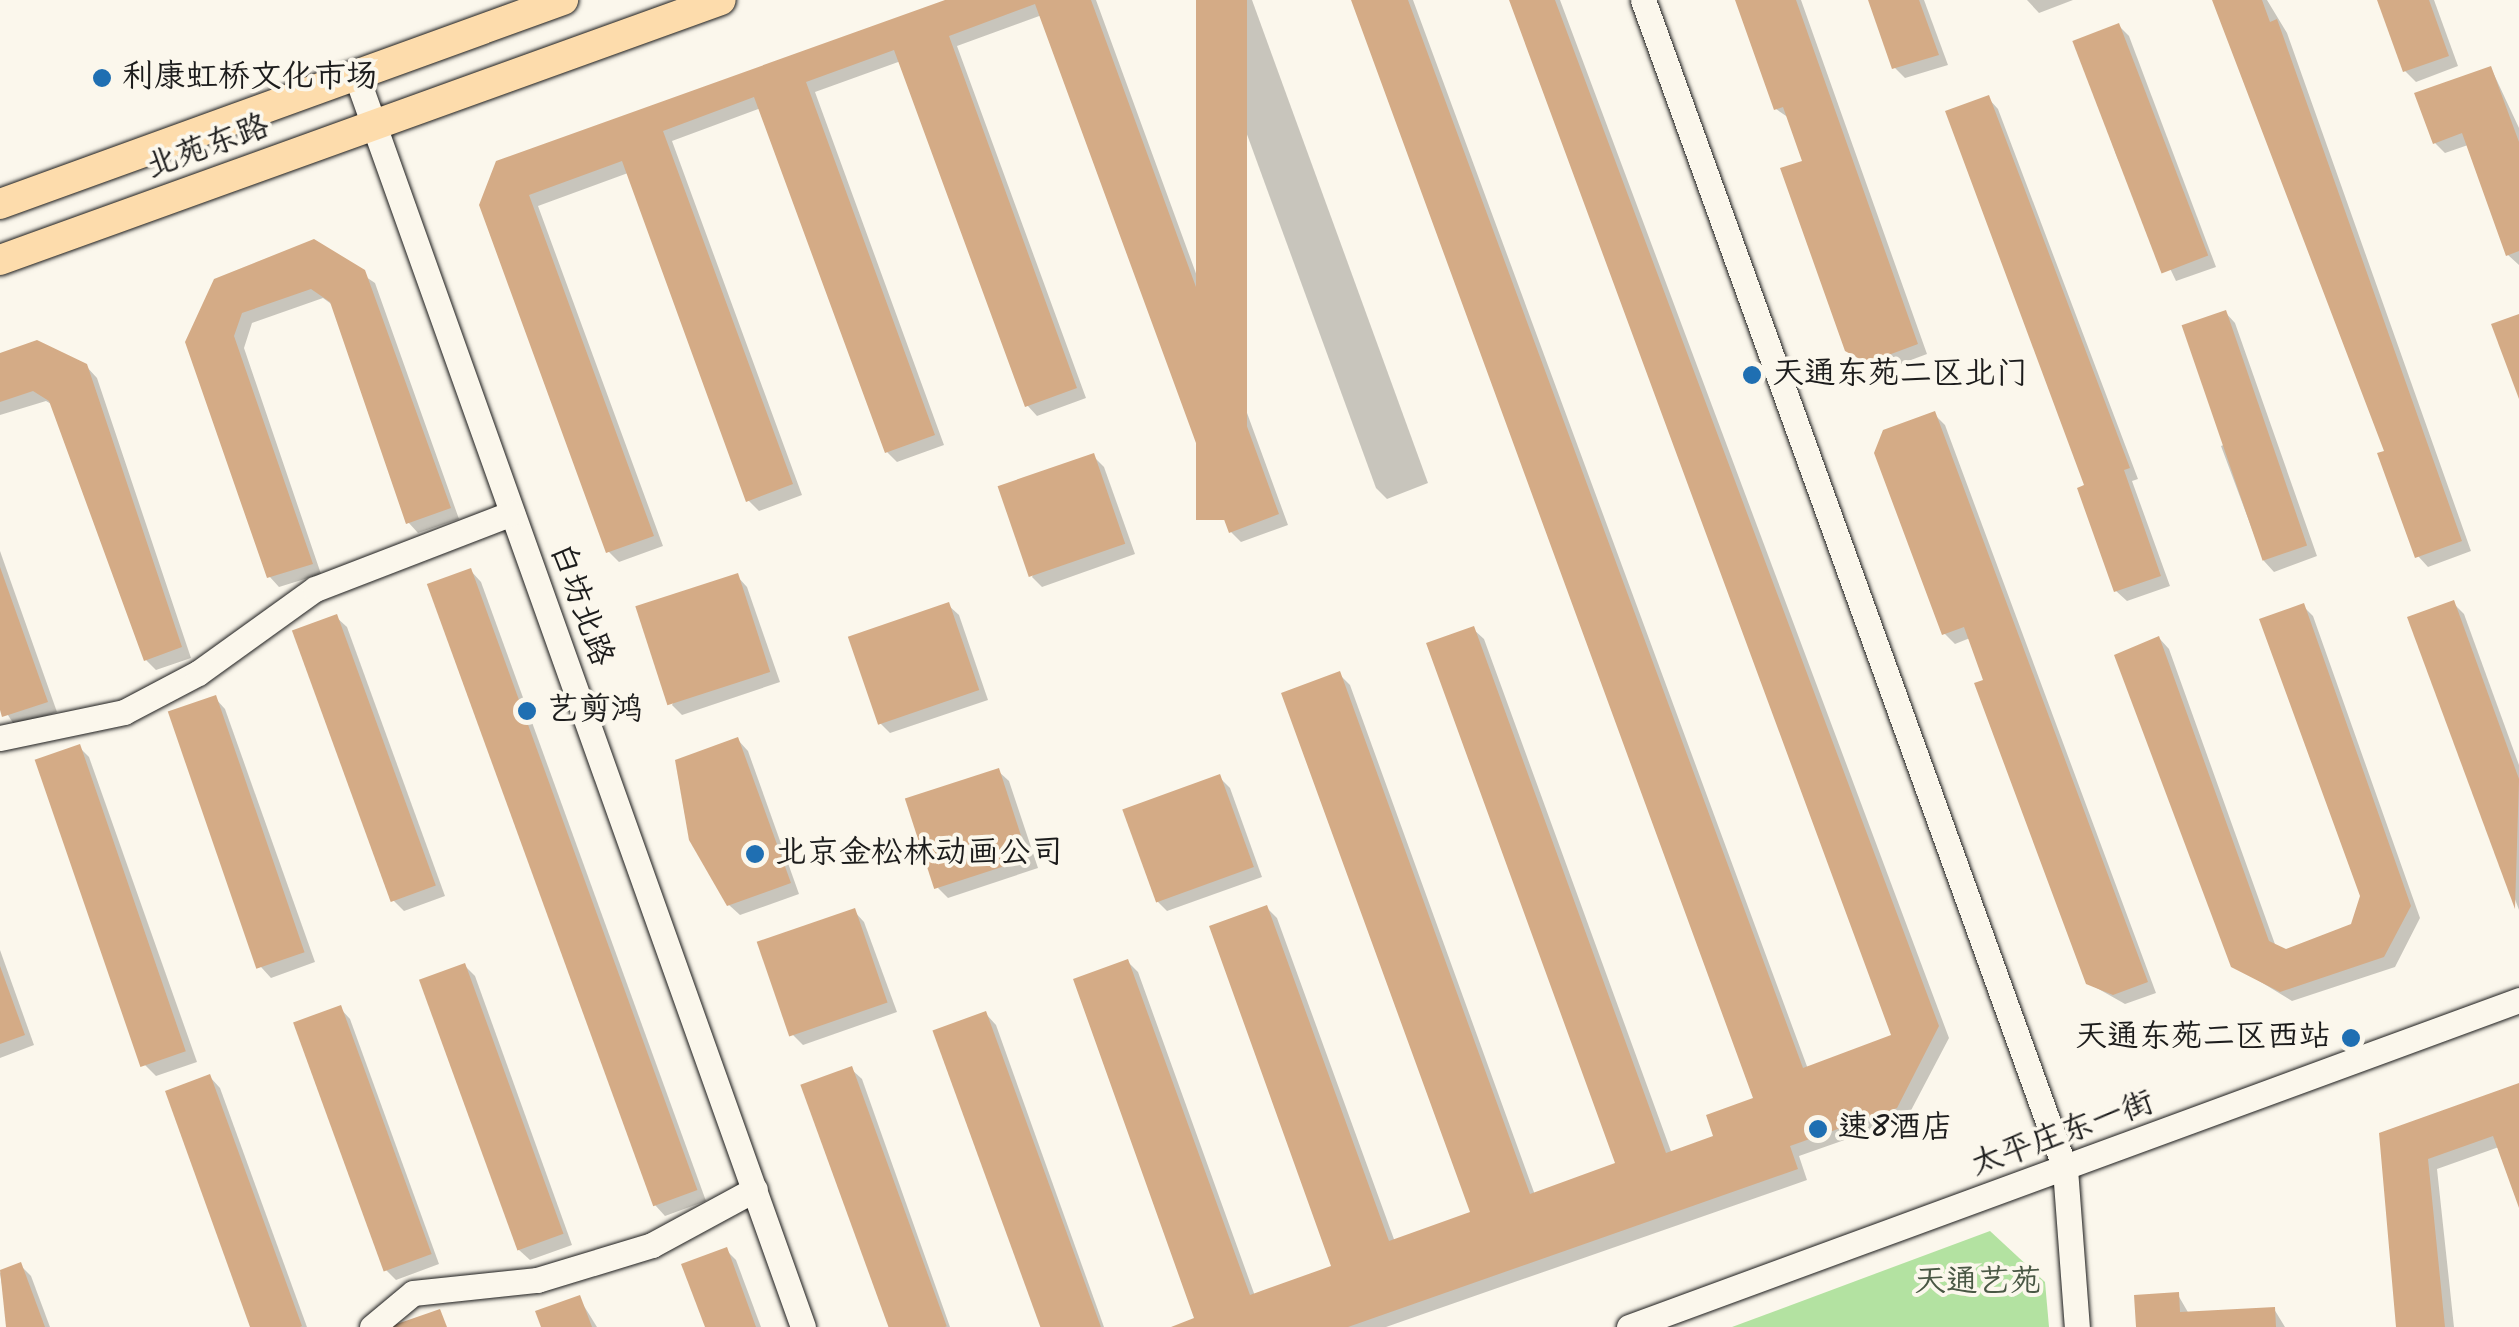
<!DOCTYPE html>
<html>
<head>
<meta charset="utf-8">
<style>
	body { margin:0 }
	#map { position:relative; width:2519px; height:1327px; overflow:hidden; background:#fbf7ec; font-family:Kalam,"LXGW WenKai TC",sans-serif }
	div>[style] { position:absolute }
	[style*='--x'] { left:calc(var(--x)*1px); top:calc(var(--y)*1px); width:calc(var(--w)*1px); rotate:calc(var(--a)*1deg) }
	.green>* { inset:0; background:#b3e2a1 }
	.shadow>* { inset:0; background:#0003 }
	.building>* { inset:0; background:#d4ab86; transform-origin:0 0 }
	.roads { filter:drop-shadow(0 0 2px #1c1c1c) drop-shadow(0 0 2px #1c1c1c) }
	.minor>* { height:25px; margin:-12.5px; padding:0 12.5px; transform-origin:12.5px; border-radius:12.5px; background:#fbf7ec }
	.major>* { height:30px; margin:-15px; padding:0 15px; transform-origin:15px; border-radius:15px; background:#fddcac }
	.dots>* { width:28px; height:28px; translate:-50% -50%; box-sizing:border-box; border:5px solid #fbf7ec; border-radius:50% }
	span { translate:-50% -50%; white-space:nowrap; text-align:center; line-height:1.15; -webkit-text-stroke:8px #fbf7ec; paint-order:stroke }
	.poi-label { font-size:32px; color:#1c1c1c }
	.left { translate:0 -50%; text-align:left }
	.right { translate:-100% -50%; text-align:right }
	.street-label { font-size:32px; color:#1c1c1c }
	.park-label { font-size:32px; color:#495744 }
</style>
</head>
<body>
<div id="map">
	<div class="green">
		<div style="clip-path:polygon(1990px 1231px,2045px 1282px,2049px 1327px,1732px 1327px)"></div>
	</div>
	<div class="shadow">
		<div style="clip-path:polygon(953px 0,1096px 0,1288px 525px,1241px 542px,1231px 532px,1042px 15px,957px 46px,1086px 398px,1037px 416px,1027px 405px,901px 61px,815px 92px,944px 445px,897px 462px,887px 452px,761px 108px,672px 141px,802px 495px,759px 511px,748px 500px,628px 173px,538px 206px,663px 546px,619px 562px,609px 552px,482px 205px)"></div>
		<div style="clip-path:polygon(1198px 0,1252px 0,1428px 483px,1387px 499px,1376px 488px)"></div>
		<div style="clip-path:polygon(1354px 0,1413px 0,1808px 1069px,1894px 1037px,1512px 0,1560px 0,1949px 1038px,1907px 1118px,1799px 1156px,1807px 1180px,1386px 1327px,1177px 1327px,1198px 1320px,1128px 962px,1138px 972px,1255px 1296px,1334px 1267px,1267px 908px,1277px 918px,1395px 1242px,1473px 1214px,1339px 674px,1350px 685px,1535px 1195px,1618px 1164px,1473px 629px,1484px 639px,1672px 1154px,1717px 1137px,1756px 1100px)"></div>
		<div style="clip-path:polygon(1737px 0,1801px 0,1927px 354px,1879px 372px,1847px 349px,1805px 162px,1789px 118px,1776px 109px)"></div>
		<div style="clip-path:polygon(1871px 0,1924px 0,1948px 65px,1905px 78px,1895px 68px)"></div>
		<div style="clip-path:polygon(2027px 0,2073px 0,2039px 13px)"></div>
		<div style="clip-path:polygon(2216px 0,2267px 0,2287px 33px,2471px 551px,2428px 567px,2418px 556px,2387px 452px)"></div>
		<div style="clip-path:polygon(2379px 0,2434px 0,2458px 66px,2416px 82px,2405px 71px)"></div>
		<div style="clip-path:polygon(2119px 26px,2129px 36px,2216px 267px,2176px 281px,2117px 157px,2076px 41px)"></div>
		<div style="clip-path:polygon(2491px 68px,2519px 128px,2519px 265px,2508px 255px,2468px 145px,2445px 153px,2435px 143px)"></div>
		<div style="clip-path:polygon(1988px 98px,1998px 109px,2138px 479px,2132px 481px,2170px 586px,2127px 601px,2116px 591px,2087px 487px)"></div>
		<div style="clip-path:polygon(314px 242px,375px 283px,459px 519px,418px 533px,408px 522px,334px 306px,323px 298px,252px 323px,244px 348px,321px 574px,279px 587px,269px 576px,188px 343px)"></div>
		<div style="clip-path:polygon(2225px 312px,2235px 323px,2317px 556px,2274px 572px,2264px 561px,2221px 446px,2228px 443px)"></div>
		<div style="clip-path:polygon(0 356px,86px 366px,97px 378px,191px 658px,156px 670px,146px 660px,53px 405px,46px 401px,0 415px)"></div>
		<div style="clip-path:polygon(1934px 414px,1945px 425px,2156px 993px,2125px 1004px,2088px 983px,1970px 638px,1955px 644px,1944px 633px)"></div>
		<div style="clip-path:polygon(1093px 456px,1104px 467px,1135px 554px,1042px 587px,1032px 577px)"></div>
		<div style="clip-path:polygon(0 551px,57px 712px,15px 726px,0 703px)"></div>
		<div style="clip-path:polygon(471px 571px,481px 582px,706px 1201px,665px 1216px,655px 1205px)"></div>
		<div style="clip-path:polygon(737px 576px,747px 587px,780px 682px,682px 715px,672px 705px)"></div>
		<div style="clip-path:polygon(2453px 603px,2464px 614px,2519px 765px,2519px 910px,2410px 619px)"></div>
		<div style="clip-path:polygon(948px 605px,959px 615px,988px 700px,890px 733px,880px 723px)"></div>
		<div style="clip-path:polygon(2303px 606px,2313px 616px,2420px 918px,2395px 967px,2292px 1001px,2233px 965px,2159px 638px,2169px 649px,2276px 947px,2286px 952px,2352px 926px,2363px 896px)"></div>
		<div style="clip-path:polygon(336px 617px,347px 627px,445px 896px,404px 911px,393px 900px)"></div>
		<div style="clip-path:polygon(215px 698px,225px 709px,315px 962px,271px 978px,261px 967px)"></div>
		<div style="clip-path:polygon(738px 740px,748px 751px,799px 894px,740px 915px,729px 905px)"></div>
		<div style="clip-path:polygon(79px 747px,89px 757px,197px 1062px,156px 1076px,145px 1065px)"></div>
		<div style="clip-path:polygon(998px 771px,1009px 781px,1038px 868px,948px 898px,938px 888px)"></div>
		<div style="clip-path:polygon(1219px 777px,1230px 788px,1262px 877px,1167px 911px,1157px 901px)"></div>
		<div style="clip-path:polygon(854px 911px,864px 922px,897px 1012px,803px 1045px,793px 1035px)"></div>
		<div style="clip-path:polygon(0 950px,34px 1045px,0 1058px)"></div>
		<div style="clip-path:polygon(464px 965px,475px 976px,572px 1245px,530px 1260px,519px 1250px)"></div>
		<div style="clip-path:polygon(340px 1008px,350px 1019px,439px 1264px,396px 1280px,386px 1270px)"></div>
		<div style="clip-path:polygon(986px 1014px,996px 1025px,1104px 1327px,1042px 1327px)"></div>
		<div style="clip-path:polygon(851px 1069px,862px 1079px,950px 1327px,889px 1327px)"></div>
		<div style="clip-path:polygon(210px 1077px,220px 1088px,307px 1327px,253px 1327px)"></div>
		<div style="clip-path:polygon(2519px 1085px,2519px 1202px,2499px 1147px,2437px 1169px,2454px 1327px,2399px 1327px,2382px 1134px)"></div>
		<div style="clip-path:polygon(726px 1250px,736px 1260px,761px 1327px,707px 1327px)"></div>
		<div style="clip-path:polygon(20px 1265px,31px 1276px,50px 1327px,9px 1327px,0 1273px)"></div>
		<div style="clip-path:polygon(2178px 1295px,2189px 1314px,2274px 1309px,2285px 1327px,2139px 1327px)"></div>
		<div style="clip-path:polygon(579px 1298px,597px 1327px,543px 1327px)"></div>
	</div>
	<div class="building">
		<div style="clip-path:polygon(945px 0,1091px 0,1279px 514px,1229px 533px,1035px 4px,949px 36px,1077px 388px,1025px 407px,894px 50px,806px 82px,935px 435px,885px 453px,754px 97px,663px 131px,793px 484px,746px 502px,622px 161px,529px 195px,654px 536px,606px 553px,479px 205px,496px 161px)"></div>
		<div style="left:1196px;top:0;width:51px;height:520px"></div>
		<div style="clip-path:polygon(1351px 0,1408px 0,1803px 1068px,1891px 1035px,1509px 0,1555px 0,1939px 1026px,1897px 1108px,1790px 1146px,1798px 1169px,1348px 1327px,1171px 1327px,1194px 1318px,1073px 979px,1128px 959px,1250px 1295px,1331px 1266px,1209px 926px,1267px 905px,1389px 1241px,1470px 1212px,1281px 693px,1340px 671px,1530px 1194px,1615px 1163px,1426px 643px,1474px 626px,1666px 1153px,1713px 1136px,1706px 1115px,1753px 1098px)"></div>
		<div style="clip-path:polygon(1735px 0,1796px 0,1918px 344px,1867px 363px,1845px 351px,1780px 168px,1802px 161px,1783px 107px,1774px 110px)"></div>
		<div style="clip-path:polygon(1868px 0,1919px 0,1939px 55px,1892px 69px)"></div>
		<div style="clip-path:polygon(2212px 0,2262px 0,2270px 22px,2277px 19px,2462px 541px,2415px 558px,2377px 453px,2384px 451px)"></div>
		<div style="clip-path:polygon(2377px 0,2429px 0,2449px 56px,2403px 72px)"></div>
		<div style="left:2119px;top:23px;width:249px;height:50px;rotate:69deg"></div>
		<div style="clip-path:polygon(2491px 66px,2519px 142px,2519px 251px,2506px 256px,2462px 133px,2433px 144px,2414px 93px)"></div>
		<div style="clip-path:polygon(1989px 95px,2130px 468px,2124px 470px,2161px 576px,2114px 592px,2077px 488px,2084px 485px,1945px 111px)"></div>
		<div style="clip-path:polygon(314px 239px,365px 270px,451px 508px,406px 524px,330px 302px,311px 289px,242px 313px,234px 336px,313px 564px,267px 578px,185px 342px,214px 279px)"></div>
		<div style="left:2226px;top:310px;width:249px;height:47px;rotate:71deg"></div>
		<div style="clip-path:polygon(2519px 314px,2519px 399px,2491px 324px)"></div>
		<div style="clip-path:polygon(37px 340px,87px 364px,182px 647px,144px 661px,49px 401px,33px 391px,0 402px,0 353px)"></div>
		<div style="clip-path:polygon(1935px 411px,2148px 982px,2113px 995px,2086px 984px,1974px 683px,1983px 680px,1964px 627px,1942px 635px,1874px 453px,1883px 430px)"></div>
		<div style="left:1094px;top:453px;width:96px;height:102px;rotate:71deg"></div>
		<div style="clip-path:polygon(0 567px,48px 702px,2px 717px,0 710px)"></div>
		<div style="left:471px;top:568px;width:662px;height:47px;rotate:70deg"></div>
		<div style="left:738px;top:573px;width:104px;height:108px;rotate:72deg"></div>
		<div style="clip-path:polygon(2454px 600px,2519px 779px,2515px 909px,2407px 617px)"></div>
		<div style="left:949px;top:602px;width:93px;height:107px;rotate:71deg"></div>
		<div style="clip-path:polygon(2304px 603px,2411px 906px,2384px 957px,2280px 992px,2231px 967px,2114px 655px,2159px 636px,2269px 941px,2286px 949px,2351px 924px,2360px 896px,2259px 619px)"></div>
		<div style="left:337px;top:614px;width:289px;height:48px;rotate:70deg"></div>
		<div style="left:216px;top:695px;width:272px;height:51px;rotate:71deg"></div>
		<div style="clip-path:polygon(738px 737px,791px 883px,727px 906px,689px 840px,675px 760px)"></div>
		<div style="left:80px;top:744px;width:325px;height:48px;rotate:71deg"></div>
		<div style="left:999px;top:768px;width:95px;height:99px;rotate:72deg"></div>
		<div style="left:1220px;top:774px;width:99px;height:104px;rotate:70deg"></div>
		<div style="left:855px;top:908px;width:100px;height:104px;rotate:71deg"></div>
		<div style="left:465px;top:963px;width:288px;height:49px;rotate:70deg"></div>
		<div style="clip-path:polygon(0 966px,25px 1035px,0 1044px)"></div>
		<div style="left:341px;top:1005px;width:265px;height:51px;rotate:70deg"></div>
		<div style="left:986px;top:1011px;width:336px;height:57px;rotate:70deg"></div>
		<div style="left:852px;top:1066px;width:277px;height:55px;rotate:70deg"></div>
		<div style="clip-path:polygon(210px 1074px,302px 1326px,300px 1327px,250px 1327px,165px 1091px)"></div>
		<div style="clip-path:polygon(2519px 1083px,2519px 1208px,2493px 1136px,2428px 1159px,2445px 1327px,2396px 1327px,2379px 1133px)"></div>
		<div style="clip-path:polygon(727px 1247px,756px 1327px,705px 1327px,681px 1264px)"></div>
		<div style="clip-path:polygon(21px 1262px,45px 1327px,6px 1327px,0 1270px)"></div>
		<div style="clip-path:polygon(2179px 1292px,2180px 1312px,2275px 1307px,2276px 1327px,2136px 1327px,2134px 1295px)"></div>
		<div style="clip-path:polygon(580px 1295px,592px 1327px,541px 1327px,535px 1311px)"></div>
		<div style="clip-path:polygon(440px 1309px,447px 1327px,391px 1327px,391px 1326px)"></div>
	</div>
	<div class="roads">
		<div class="minor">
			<div style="--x:1643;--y:0;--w:1243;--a:70.15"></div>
			<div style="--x:2065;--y:1169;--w:158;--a:85.7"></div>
			<div style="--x:356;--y:75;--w:1329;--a:70.35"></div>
			<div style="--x:0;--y:738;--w:127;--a:-11.8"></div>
			<div style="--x:124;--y:712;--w:84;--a:-27.8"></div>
			<div style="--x:198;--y:673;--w:144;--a:-35.7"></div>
			<div style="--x:315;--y:589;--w:211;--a:-21.1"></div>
			<div style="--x:372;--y:1327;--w:53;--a:-39.7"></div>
			<div style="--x:413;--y:1293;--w:125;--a:-6"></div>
			<div style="--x:537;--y:1280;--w:120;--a:-16.9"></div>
			<div style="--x:652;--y:1245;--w:117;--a:-28.5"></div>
			<div style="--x:1629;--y:1327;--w:948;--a:-20.17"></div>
		</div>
		<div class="major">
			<div style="--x:0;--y:204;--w:599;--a:-19.92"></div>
			<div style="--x:0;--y:260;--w:766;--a:-19.83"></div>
		</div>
	</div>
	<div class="dots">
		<div style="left:102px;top:78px;background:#1f6fb2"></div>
		<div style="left:1752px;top:375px;background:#1f6fb2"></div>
		<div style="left:527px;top:711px;background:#1f6fb2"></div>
		<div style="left:755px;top:854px;background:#1f6fb2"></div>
		<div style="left:2351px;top:1038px;background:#1f6fb2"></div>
		<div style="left:1818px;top:1129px;background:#1f6fb2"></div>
	</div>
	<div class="poi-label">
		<span class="left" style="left:122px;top:78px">利康虹桥文化市场</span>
		<span class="left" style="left:1772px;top:375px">天通东苑二区北门</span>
		<span class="left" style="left:547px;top:711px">艺剪鸿</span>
		<span class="left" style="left:775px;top:854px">北京金松林动画公司</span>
		<span class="right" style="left:2331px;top:1038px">天通东苑二区西站</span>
		<span class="left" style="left:1838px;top:1129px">速8酒店</span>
	</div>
	<div class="street-label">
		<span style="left:208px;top:148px;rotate:-20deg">北苑东路</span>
		<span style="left:580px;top:605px;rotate:70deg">白坊北路</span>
		<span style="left:2063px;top:1135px;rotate:-20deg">太平庄东一街</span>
	</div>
	<div class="park-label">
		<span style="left:1978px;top:1283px">天通艺苑</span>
	</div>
</div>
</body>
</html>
